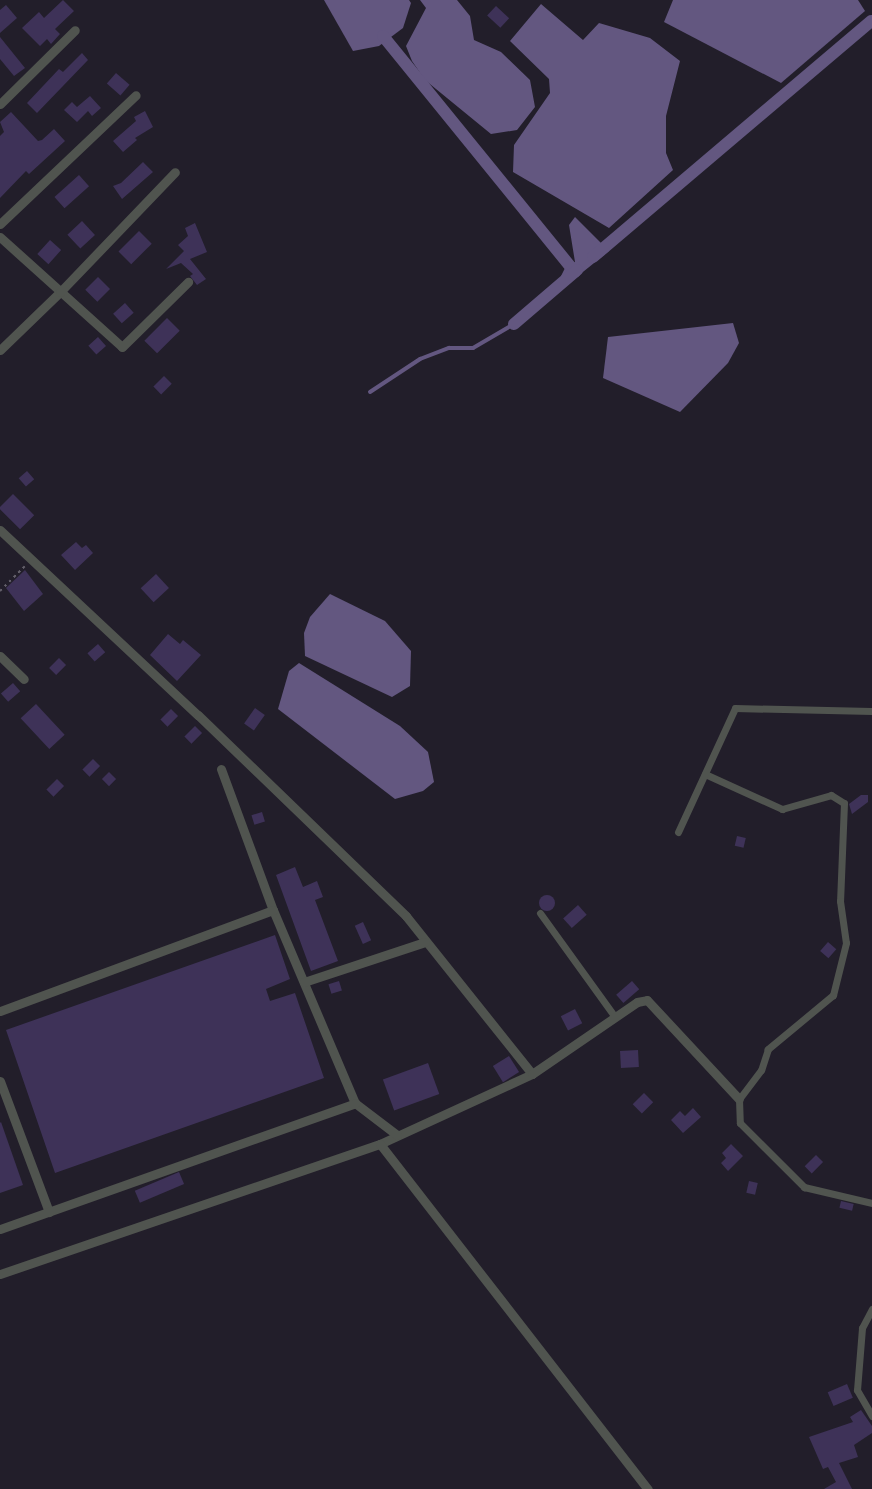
<!DOCTYPE html>
<html>
<head>
<meta charset="utf-8">
<style>
	body { margin:0 }
	#map { position:relative; width:872px; height:1489px; overflow:hidden; background:#221e2a; font-family:Barlow,sans-serif }
	div>[style] { position:absolute }
	[style*='--x'] { left:calc(var(--x)*1px); top:calc(var(--y)*1px); width:calc(var(--w)*1px); rotate:calc(var(--a)*1deg) }
	.water>* { inset:0; background:#635780 }
	.stream>* { height:4px; margin:-2px; padding:0 2px; transform-origin:2px; border-radius:2px; background:#635780 }
	.canal>* { height:12px; margin:-6px; padding:0 6px; transform-origin:6px; border-radius:6px; background:#635780 }
	.building>* { inset:0; background:#3e3258; transform-origin:0 0 }
	.round { border-radius:50% }
	.path>* { height:2px; margin-top:-1px; transform-origin:0; background:repeating-linear-gradient(90deg,#64606b 0 2.5px,transparent 0 6.5px) }
	.pedestrian>* { height:7px; margin:-3.5px; padding:0 3.5px; transform-origin:3.5px; border-radius:3.5px; background:#50544f }
	.minor>* { height:9px; margin:-4.5px; padding:0 4.5px; transform-origin:4.5px; border-radius:4.5px; background:#50544f }
	span { translate:-50% -50%; white-space:nowrap; text-align:center; line-height:1.15; -webkit-text-stroke:5px #221e2a; paint-order:stroke }
</style>
</head>
<body>
<div id="map">
	<div class="water">
		<div style="clip-path:polygon(324px 0,409px 0,411px 3px,403px 28px,379px 46px,353px 51px)"></div>
		<div style="clip-path:polygon(420px 0,457px 0,470px 16px,474px 40px,501px 52px,530px 80px,535px 107px,517px 130px,491px 134px,425px 80px,412px 61px,406px 46px,426px 8px)"></div>
		<div style="clip-path:polygon(673px 0,858px 0,865px 11px,781px 83px,664px 22px)"></div>
		<div style="clip-path:polygon(541px 4px,583px 40px,599px 23px,650px 38px,680px 61px,666px 116px,666px 153px,673px 170px,609px 228px,513px 172px,514px 145px,550px 93px,549px 79px,510px 41px)"></div>
		<div style="clip-path:polygon(575px 217px,609px 251px,568px 284px,561px 276px,566px 266px,575px 262px,569px 225px)"></div>
		<div style="clip-path:polygon(733px 323px,739px 343px,728px 363px,680px 412px,603px 378px,608px 337px)"></div>
		<div style="clip-path:polygon(330px 594px,385px 621px,411px 651px,410px 686px,392px 697px,305px 656px,304px 633px,310px 617px)"></div>
		<div style="clip-path:polygon(299px 663px,400px 726px,428px 752px,434px 782px,423px 791px,395px 799px,278px 709px,289px 671px)"></div>
	</div>
	<div class="stream">
		<div style="--x:370;--y:392;--w:60;--a:-33.4"></div>
		<div style="--x:420;--y:359;--w:31;--a:-21"></div>
		<div style="--x:449;--y:348;--w:24;--a:0"></div>
		<div style="--x:473;--y:348;--w:48;--a:-30.3"></div>
	</div>
	<div class="canal">
		<div style="--x:383;--y:36;--w:304;--a:50.9"></div>
		<div style="--x:593;--y:257;--w:365;--a:-40.3"></div>
		<div style="--x:514;--y:324;--w:83;--a:-40.6"></div>
	</div>
	<div class="building">
		<div style="clip-path:polygon(63px 0,74px 11px,55px 29px,60px 34px,51px 44px,47px 39px,40px 46px,22px 28px,39px 12px,44px 18px)"></div>
		<div style="clip-path:polygon(6px 5px,17px 18px,0 33px,0 10px)"></div>
		<div style="left:496px;top:6px;width:18px;height:13px;rotate:43deg"></div>
		<div style="clip-path:polygon(0 37px,25px 68px,14px 76px,0 59px)"></div>
		<div style="clip-path:polygon(82px 53px,88px 60px,37px 113px,27px 103px,59px 69px,63px 72px)"></div>
		<div style="left:116px;top:73px;width:18px;height:14px;rotate:41deg"></div>
		<div style="clip-path:polygon(90px 96px,101px 108px,92px 116px,88px 111px,77px 122px,64px 110px,72px 102px,77px 107px)"></div>
		<div style="clip-path:polygon(145px 111px,153px 127px,135px 138px,137px 140px,123px 152px,113px 141px,136px 121px,134px 117px)"></div>
		<div style="clip-path:polygon(11px 112px,38px 141px,42px 140px,54px 129px,65px 141px,29px 174px,26px 171px,0 198px,0 136px,4px 132px,0 122px)"></div>
		<div style="clip-path:polygon(143px 162px,153px 172px,122px 199px,113px 186px,121px 183px)"></div>
		<div style="left:79px;top:175px;width:15px;height:33px;rotate:48deg"></div>
		<div style="left:82px;top:221px;width:19px;height:20px;rotate:47deg"></div>
		<div style="clip-path:polygon(195px 223px,207px 252px,190px 259px,206px 279px,197px 285px,190px 276px,193px 274px,181px 263px,166px 269px,184px 251px,178px 245px,188px 236px,185px 228px)"></div>
		<div style="left:139px;top:231px;width:18px;height:29px;rotate:45deg"></div>
		<div style="left:50px;top:240px;width:15px;height:19px;rotate:42deg"></div>
		<div style="left:98px;top:277px;width:17px;height:18px;rotate:45deg"></div>
		<div style="left:125px;top:303px;width:13px;height:16px;rotate:48deg"></div>
		<div style="left:167px;top:318px;width:18px;height:32px;rotate:45deg"></div>
		<div style="left:98px;top:337px;width:12px;height:13px;rotate:48deg"></div>
		<div style="left:164px;top:376px;width:11px;height:15px;rotate:45deg"></div>
		<div style="left:27px;top:471px;width:11px;height:11px;rotate:49deg"></div>
		<div style="left:13px;top:494px;width:30px;height:20px;rotate:45deg"></div>
		<div style="clip-path:polygon(76px 542px,82px 548px,86px 545px,93px 553px,75px 570px,61px 555px)"></div>
		<div style="clip-path:polygon(25px 570px,43px 594px,24px 611px,6px 588px)"></div>
		<div style="left:156px;top:574px;width:19px;height:21px;rotate:47deg"></div>
		<div style="clip-path:polygon(168px 634px,180px 644px,183px 640px,201px 655px,177px 681px,150px 655px)"></div>
		<div style="left:98px;top:644px;width:11px;height:14px;rotate:49deg"></div>
		<div style="left:59px;top:658px;width:10px;height:14px;rotate:45deg"></div>
		<div style="left:13px;top:683px;width:11px;height:16px;rotate:49deg"></div>
		<div style="left:36px;top:704px;width:42px;height:21px;rotate:47deg"></div>
		<div style="left:255px;top:708px;width:12px;height:19px;rotate:35deg"></div>
		<div style="left:171px;top:709px;width:10px;height:15px;rotate:45deg"></div>
		<div style="left:195px;top:726px;width:10px;height:15px;rotate:45deg"></div>
		<div style="left:93px;top:759px;width:10px;height:15px;rotate:45deg"></div>
		<div style="left:109px;top:772px;width:10px;height:10px;rotate:45deg"></div>
		<div style="left:57px;top:779px;width:10px;height:15px;rotate:45deg"></div>
		<div style="clip-path:polygon(861px 795px,868px 795px,868px 802px,852px 814px,849px 804px)"></div>
		<div style="left:262px;top:812px;width:10px;height:11px;rotate:73deg"></div>
		<div style="left:737px;top:836px;width:9px;height:10px;rotate:13deg"></div>
		<div style="clip-path:polygon(295px 867px,303px 887px,317px 881px,323px 897px,315px 900px,338px 961px,311px 971px,276px 875px)"></div>
		<div class="round" style="left:539px;top:895px;width:16px;height:16px"></div>
		<div style="left:578px;top:905px;width:13px;height:20px;rotate:48deg"></div>
		<div style="left:363px;top:922px;width:20px;height:9px;rotate:66deg"></div>
		<div style="clip-path:polygon(275px 935px,290px 979px,266px 989px,270px 1001px,295px 993px,324px 1078px,55px 1173px,6px 1030px)"></div>
		<div style="left:828px;top:942px;width:11px;height:12px;rotate:41deg"></div>
		<div style="left:339px;top:981px;width:10px;height:11px;rotate:73deg"></div>
		<div style="left:632px;top:981px;width:11px;height:21px;rotate:49deg"></div>
		<div style="left:575px;top:1009px;width:16px;height:16px;rotate:63deg"></div>
		<div style="left:638px;top:1050px;width:17px;height:18px;rotate:87deg"></div>
		<div style="left:509px;top:1056px;width:19px;height:19px;rotate:58deg"></div>
		<div style="left:428px;top:1063px;width:33px;height:48px;rotate:70deg"></div>
		<div style="left:644px;top:1093px;width:13px;height:16px;rotate:45deg"></div>
		<div style="clip-path:polygon(693px 1108px,701px 1117px,683px 1133px,671px 1120px,680px 1111px,685px 1116px)"></div>
		<div style="clip-path:polygon(1px 1122px,23px 1185px,0 1193px,0 1123px)"></div>
		<div style="clip-path:polygon(731px 1144px,743px 1156px,728px 1171px,721px 1163px,726px 1158px,722px 1153px)"></div>
		<div style="left:816px;top:1155px;width:10px;height:16px;rotate:45deg"></div>
		<div style="left:179px;top:1172px;width:13px;height:48px;rotate:67deg"></div>
		<div style="left:749px;top:1181px;width:9px;height:12px;rotate:13deg"></div>
		<div style="left:841px;top:1201px;width:13px;height:7px;rotate:13deg"></div>
		<div style="left:847px;top:1384px;width:15px;height:21px;rotate:67deg"></div>
		<div style="clip-path:polygon(861px 1410px,872px 1426px,872px 1433px,854px 1445px,858px 1457px,839px 1463px,852px 1489px,824px 1489px,836px 1482px,828px 1467px,823px 1469px,809px 1437px,853px 1422px,850px 1417px)"></div>
	</div>
	<div class="path">
		<div style="--x:0;--y:591;--w:35;--a:-45"></div>
	</div>
	<div class="pedestrian">
		<div style="--x:705;--y:774;--w:85;--a:24.4"></div>
		<div style="--x:782;--y:809;--w:51;--a:-15.9"></div>
		<div style="--x:831;--y:795;--w:15;--a:32"></div>
		<div style="--x:844;--y:803;--w:98;--a:92.3"></div>
		<div style="--x:840;--y:901;--w:42;--a:81.9"></div>
		<div style="--x:846;--y:943;--w:54;--a:104"></div>
		<div style="--x:833;--y:995;--w:85;--a:140.3"></div>
		<div style="--x:768;--y:1049;--w:22;--a:108"></div>
		<div style="--x:761;--y:1070;--w:36;--a:127"></div>
		<div style="--x:739;--y:1099;--w:24;--a:88"></div>
		<div style="--x:740;--y:1123;--w:91;--a:45"></div>
		<div style="--x:804;--y:1187;--w:70;--a:13.2"></div>
		<div style="--x:678;--y:832;--w:136;--a:-65.3"></div>
		<div style="--x:735;--y:708;--w:137;--a:1.3"></div>
		<div style="--x:540;--y:913;--w:128;--a:54.2"></div>
		<div style="--x:872;--y:1309;--w:21;--a:118"></div>
		<div style="--x:862;--y:1328;--w:62;--a:94.6"></div>
		<div style="--x:857;--y:1390;--w:30;--a:60"></div>
	</div>
	<div class="minor">
		<div style="--x:0;--y:104;--w:105;--a:-44.6"></div>
		<div style="--x:0;--y:224;--w:187;--a:-43.5"></div>
		<div style="--x:0;--y:237;--w:164;--a:42"></div>
		<div style="--x:122;--y:347;--w:93;--a:-44.6"></div>
		<div style="--x:0;--y:350;--w:83;--a:-44"></div>
		<div style="--x:60;--y:292;--w:166;--a:-46.2"></div>
		<div style="--x:0;--y:530;--w:271;--a:43.1"></div>
		<div style="--x:198;--y:715;--w:289;--a:44"></div>
		<div style="--x:406;--y:916;--w:202;--a:51.4"></div>
		<div style="--x:532;--y:1074;--w:167;--a:155.3"></div>
		<div style="--x:0;--y:656;--w:33;--a:44"></div>
		<div style="--x:221;--y:769;--w:150;--a:69.8"></div>
		<div style="--x:273;--y:910;--w:210;--a:67"></div>
		<div style="--x:355;--y:1103;--w:53;--a:37.3"></div>
		<div style="--x:304;--y:982;--w:127;--a:-18.3"></div>
		<div style="--x:0;--y:1011;--w:291;--a:-20.3"></div>
		<div style="--x:532;--y:1074;--w:127;--a:-34.4"></div>
		<div style="--x:637;--y:1002;--w:10;--a:-11"></div>
		<div style="--x:647;--y:1000;--w:135;--a:47.1"></div>
		<div style="--x:0;--y:1081;--w:140;--a:69.5"></div>
		<div style="--x:0;--y:1229;--w:377;--a:-19.5"></div>
		<div style="--x:0;--y:1274;--w:402;--a:-18.9"></div>
		<div style="--x:380;--y:1144;--w:437;--a:52.2"></div>
	</div>
</div>
</body>
</html>
